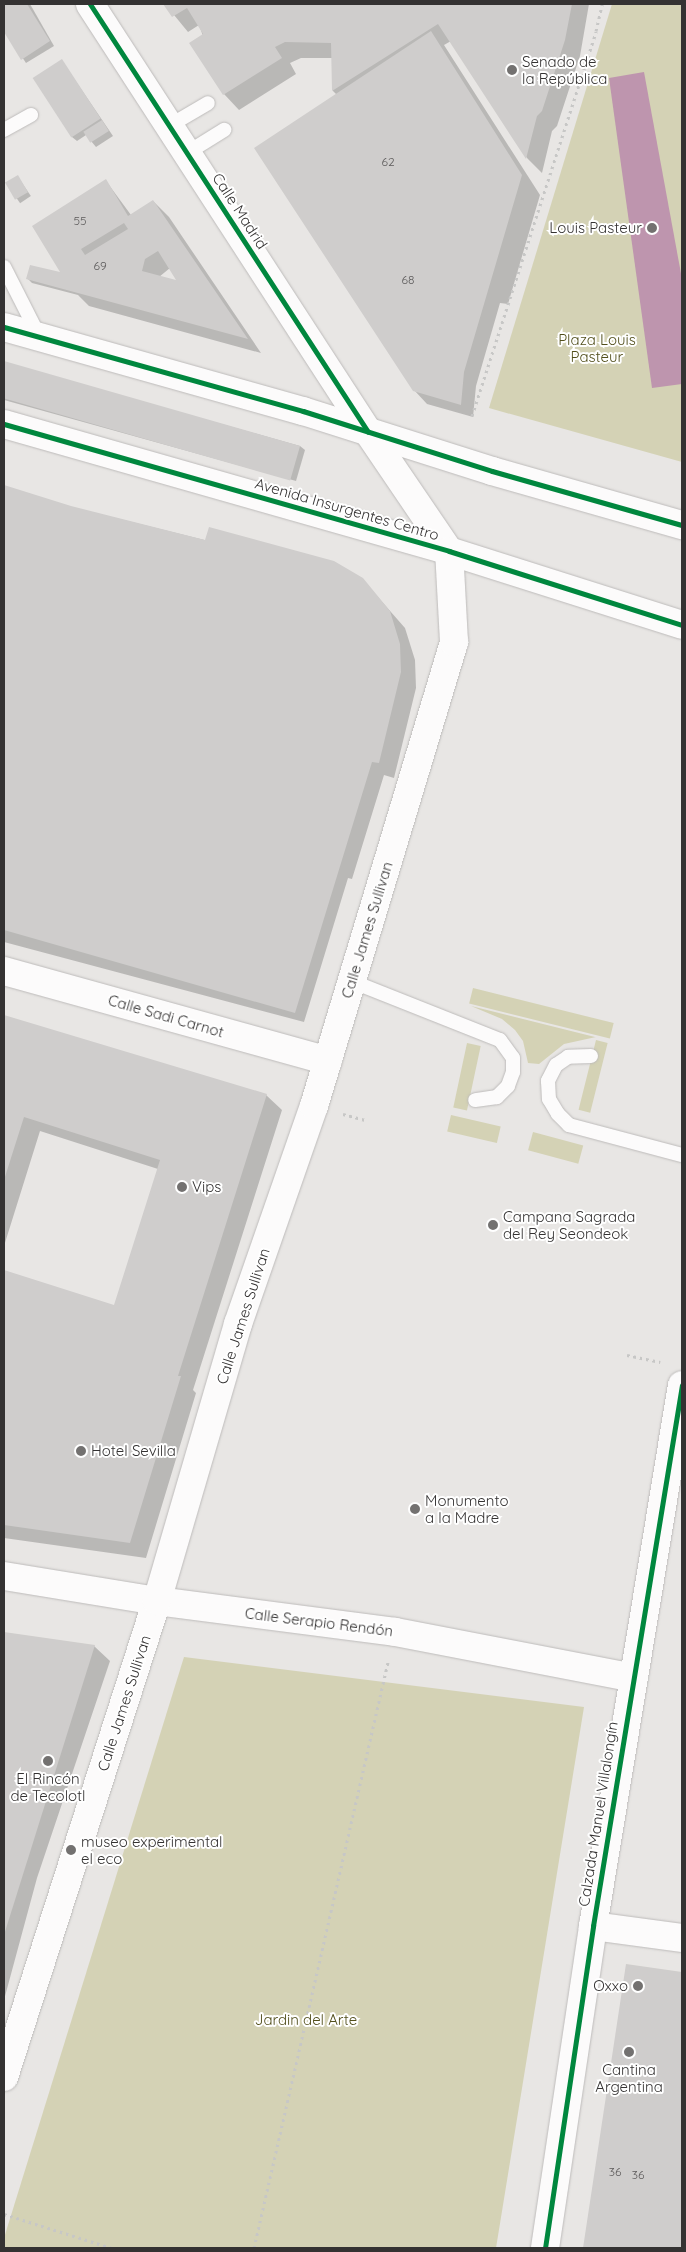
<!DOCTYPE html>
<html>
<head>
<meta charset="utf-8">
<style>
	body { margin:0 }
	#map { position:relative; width:686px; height:2252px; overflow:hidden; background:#e8e6e4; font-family:Quicksand,sans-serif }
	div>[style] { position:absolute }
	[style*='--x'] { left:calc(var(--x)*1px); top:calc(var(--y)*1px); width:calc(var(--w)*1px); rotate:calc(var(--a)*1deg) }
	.green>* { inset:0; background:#d4d2b5; transform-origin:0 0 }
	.water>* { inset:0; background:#be95ae }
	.shadow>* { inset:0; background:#0003; transform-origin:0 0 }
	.building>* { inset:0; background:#cfcdcc; transform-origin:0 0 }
	.path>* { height:3px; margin-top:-1.5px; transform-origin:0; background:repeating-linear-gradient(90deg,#c7c7c6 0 2.5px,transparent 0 6.5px) }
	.roads { filter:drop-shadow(0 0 1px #bdbbba) drop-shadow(0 0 1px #bdbbba) }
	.service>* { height:14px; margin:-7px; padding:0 7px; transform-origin:7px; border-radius:7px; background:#fcfbfb }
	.minor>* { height:28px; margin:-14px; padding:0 14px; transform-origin:14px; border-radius:14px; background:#fcfbfb }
	.tertiary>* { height:28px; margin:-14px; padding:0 14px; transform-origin:14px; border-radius:14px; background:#fcfbfb }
	.secondary>* { height:28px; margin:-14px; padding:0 14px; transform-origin:14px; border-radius:14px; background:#fcfbfb }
	.cycleway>* { height:5px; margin:-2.5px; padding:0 2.5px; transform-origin:2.5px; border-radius:2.5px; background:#00873e }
	.dots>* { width:14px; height:14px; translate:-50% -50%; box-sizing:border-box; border:2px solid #fff; border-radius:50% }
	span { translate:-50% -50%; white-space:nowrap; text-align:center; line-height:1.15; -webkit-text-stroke:4px #fff; paint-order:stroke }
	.number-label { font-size:12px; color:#5c5a5a }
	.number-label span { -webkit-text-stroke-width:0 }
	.poi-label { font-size:15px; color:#343232 }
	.left { translate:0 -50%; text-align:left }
	.right { translate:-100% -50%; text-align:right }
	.street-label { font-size:15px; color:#343232 }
	.park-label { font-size:15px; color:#524f1c }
	.frame { position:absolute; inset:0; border:5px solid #343232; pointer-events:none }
</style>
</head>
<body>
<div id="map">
	<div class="green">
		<div style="clip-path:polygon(612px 4px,682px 4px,682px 462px,489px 408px)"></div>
		<div style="left:473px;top:988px;width:145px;height:16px;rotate:14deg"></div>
		<div style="clip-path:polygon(471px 1006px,595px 1037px,596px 1037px,564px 1044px,539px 1064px,528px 1063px,523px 1041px,515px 1030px,502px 1019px)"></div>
		<div style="left:596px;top:1040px;width:12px;height:72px;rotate:14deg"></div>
		<div style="left:467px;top:1043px;width:14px;height:66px;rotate:12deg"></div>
		<div style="left:451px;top:1115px;width:51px;height:17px;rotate:13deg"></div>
		<div style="left:533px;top:1132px;width:52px;height:19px;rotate:15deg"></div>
		<div style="clip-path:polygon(184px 1657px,584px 1707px,496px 2248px,4px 2248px,4px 2238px)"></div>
	</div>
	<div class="water">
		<div style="clip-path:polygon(644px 72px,682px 279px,682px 384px,652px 388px,609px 78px)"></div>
	</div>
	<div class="shadow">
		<div style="clip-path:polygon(4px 4px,30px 4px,54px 46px,26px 63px,4px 30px)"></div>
		<div style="clip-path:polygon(165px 4px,589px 4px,580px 56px,557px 126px,552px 131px,542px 173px,527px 158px,451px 41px,444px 45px,540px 195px,508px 304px,500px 303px,476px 386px,473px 417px,427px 404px,414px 390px,337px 95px,333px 91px,332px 58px,301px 58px,290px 63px,296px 74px,239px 110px,224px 94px,199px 25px,188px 32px)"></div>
		<div style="clip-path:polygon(62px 61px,113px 136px,96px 147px,86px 135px,77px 141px,72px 137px)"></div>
		<div style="left:18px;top:177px;width:23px;height:13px;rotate:56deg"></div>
		<div style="clip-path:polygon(evenodd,106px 181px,131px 215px,153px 201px,169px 217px,261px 353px,89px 306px,78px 295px,32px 283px,28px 279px,63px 274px,106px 181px,170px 268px,178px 282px,159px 277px,170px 268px)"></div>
		<div style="clip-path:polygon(4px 363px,300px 446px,305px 450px,296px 481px,4px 400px)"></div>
		<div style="clip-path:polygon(4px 486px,71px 507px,362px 579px,405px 628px,415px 660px,416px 688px,394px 778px,384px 775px,352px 879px,348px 878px,304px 1022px,4px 942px)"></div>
		<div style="clip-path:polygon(4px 1019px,266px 1095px,282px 1110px,193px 1390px,196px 1393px,146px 1558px,4px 1538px,4px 1271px,115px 1307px,158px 1169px,40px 1131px,4px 1246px)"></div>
		<div style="clip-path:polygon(4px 1633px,94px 1646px,110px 1661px,37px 1878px,4px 2000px)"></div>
		<div style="clip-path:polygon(628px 1966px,682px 1975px,682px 2248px,584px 2248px)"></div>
	</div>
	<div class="building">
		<div style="clip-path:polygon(4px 4px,27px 4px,50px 41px,21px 60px,4px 32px)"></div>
		<div style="clip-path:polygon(163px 4px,572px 4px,565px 40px,542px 111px,537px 116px,526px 159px,438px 24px,332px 91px,331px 43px,285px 42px,275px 47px,282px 58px,223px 95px,189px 43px,203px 34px,187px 8px,172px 17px)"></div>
		<div style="clip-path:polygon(431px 31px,522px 175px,464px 372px,461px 405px,413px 391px,254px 148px)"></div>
		<div style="left:62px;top:59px;width:71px;height:35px;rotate:57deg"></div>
		<div style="left:102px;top:120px;width:13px;height:22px;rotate:58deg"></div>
		<div style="left:18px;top:175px;width:20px;height:15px;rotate:60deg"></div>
		<div style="clip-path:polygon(evenodd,106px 179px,128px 216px,153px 200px,248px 339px,26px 279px,30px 265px,60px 272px,32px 226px,106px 179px,124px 223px,128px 229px,85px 255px,81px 249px,124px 223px,106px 179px,158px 251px,176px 280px,142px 271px,145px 259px,158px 251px)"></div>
		<div style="left:4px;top:361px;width:308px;height:36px;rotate:16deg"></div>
		<div style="clip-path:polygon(4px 485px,71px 506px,205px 540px,209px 527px,334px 561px,363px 578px,390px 611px,400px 644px,401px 672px,379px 763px,372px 762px,295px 1013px,4px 930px)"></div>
		<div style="clip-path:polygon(4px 1015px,267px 1094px,178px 1376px,181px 1376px,130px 1543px,4px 1525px,4px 1270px,114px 1305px,160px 1160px,24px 1117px,4px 1180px)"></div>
		<div style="clip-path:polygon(4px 1632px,95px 1645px,4px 1935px)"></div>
		<div style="clip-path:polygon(626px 1964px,682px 1972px,682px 2248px,583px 2248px)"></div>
	</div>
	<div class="path">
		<div style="--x:472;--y:416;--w:404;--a:-72.1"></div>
		<div style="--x:596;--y:31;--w:28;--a:-77"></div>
		<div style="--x:343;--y:1114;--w:23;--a:15"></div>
		<div style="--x:627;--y:1355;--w:34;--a:12"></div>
		<div style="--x:4;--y:2214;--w:113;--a:17.5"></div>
		<div style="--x:254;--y:2248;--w:601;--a:-77.12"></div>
	</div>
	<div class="roads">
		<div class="service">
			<div style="--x:169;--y:126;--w:45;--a:-30.5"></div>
			<div style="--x:4;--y:130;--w:31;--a:-29"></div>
			<div style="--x:187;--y:153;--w:44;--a:-31.9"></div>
			<div style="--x:4;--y:267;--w:77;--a:63.1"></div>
			<div style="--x:351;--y:981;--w:160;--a:21.6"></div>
			<div style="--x:500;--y:1040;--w:22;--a:54"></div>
			<div style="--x:513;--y:1058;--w:14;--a:90"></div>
			<div style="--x:513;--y:1072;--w:15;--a:110"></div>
			<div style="--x:508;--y:1086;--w:16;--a:135"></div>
			<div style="--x:497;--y:1097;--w:22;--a:172"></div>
			<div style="--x:591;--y:1056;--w:23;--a:178"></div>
			<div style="--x:568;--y:1057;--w:14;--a:146"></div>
			<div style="--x:556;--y:1065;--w:18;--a:117"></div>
			<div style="--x:548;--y:1081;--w:18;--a:87"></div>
			<div style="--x:549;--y:1099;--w:17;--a:59"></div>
			<div style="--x:558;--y:1114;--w:16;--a:45"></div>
			<div style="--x:569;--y:1125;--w:117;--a:14.9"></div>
		</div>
		<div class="minor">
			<div style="--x:90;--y:4;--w:510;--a:56.99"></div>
			<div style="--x:368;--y:432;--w:144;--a:55.8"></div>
			<div style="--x:4;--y:971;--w:336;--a:15.5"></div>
			<div style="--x:4;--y:1576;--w:155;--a:9.3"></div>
			<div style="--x:157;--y:1601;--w:240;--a:7.4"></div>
			<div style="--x:395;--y:1632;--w:243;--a:10.9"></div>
			<div style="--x:593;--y:1926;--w:90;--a:7.7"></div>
		</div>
		<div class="tertiary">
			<div style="--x:545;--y:2248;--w:326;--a:-81.5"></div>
			<div style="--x:593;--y:1926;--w:548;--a:-80.66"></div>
		</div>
		<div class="secondary">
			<div style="--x:4;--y:327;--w:311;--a:15.7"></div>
			<div style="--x:303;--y:411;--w:198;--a:17.6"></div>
			<div style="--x:492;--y:471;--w:198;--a:15.9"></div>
			<div style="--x:4;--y:424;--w:463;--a:15.9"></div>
			<div style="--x:449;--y:551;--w:244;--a:17.6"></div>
			<div style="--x:4;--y:2077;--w:500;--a:-72.2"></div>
			<div style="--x:157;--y:1601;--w:289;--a:-73.7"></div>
			<div style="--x:238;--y:1324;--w:231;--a:-70.8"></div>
			<div style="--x:314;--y:1106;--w:485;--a:-73.2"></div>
			<div style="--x:454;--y:642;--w:91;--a:-93.1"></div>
		</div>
	</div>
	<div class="cycleway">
		<div style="--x:90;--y:4;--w:510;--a:56.99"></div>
		<div style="--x:4;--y:327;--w:311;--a:15.7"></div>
		<div style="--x:303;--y:411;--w:198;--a:17.6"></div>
		<div style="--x:492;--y:471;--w:198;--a:15.9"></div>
		<div style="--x:4;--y:424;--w:463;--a:15.9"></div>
		<div style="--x:449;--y:551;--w:244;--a:17.6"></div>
		<div style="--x:545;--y:2248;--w:326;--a:-81.5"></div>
		<div style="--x:593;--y:1926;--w:548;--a:-80.66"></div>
	</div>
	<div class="dots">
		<div style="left:512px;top:70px;background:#737170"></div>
		<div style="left:652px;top:228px;background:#737170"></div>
		<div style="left:182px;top:1187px;background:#737170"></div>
		<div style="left:493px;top:1225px;background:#737170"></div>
		<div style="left:81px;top:1451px;background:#737170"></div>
		<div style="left:415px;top:1509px;background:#737170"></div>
		<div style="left:48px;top:1761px;background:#737170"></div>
		<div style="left:71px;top:1850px;background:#737170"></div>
		<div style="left:638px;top:1986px;background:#737170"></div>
		<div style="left:629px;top:2052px;background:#737170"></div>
	</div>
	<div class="number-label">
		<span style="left:388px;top:162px">62</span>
		<span style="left:80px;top:221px">55</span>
		<span style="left:100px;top:266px">69</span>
		<span style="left:408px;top:280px">68</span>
		<span style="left:615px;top:2172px">36</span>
		<span style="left:638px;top:2175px">36</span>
	</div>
	<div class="poi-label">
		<span class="left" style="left:522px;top:70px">Senado de<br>la República</span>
		<span class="right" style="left:642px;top:228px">Louis Pasteur</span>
		<span class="left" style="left:192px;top:1187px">Vips</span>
		<span class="left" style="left:503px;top:1225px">Campana Sagrada<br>del Rey Seondeok</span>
		<span class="left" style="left:91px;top:1451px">Hotel Sevilla</span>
		<span class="left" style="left:425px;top:1509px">Monumento<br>a la Madre</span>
		<span style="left:48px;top:1787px">El Rincón<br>de Tecolotl</span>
		<span class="left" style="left:81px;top:1850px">museo experimental<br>el eco</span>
		<span class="right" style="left:628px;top:1986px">Oxxo</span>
		<span style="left:629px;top:2078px">Cantina<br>Argentina</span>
	</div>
	<div class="street-label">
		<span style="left:240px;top:211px;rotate:57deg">Calle Madrid</span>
		<span style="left:347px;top:509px;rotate:16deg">Avenida Insurgentes Centro</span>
		<span style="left:367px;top:930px;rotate:-73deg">Calle James Sullivan</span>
		<span style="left:166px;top:1016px;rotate:16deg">Calle Sadi Carnot</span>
		<span style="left:243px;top:1316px;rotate:-72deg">Calle James Sullivan</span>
		<span style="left:319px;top:1622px;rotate:7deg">Calle Serapio Rendón</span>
		<span style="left:124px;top:1703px;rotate:-72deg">Calle James Sullivan</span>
		<span style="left:598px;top:1814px;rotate:-81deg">Calzada Manuel Villalongín</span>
	</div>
	<div class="park-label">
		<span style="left:597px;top:348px">Plaza Louis<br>Pasteur</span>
		<span style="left:306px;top:2020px">Jardin del Arte</span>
	</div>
	<div class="frame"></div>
</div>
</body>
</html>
